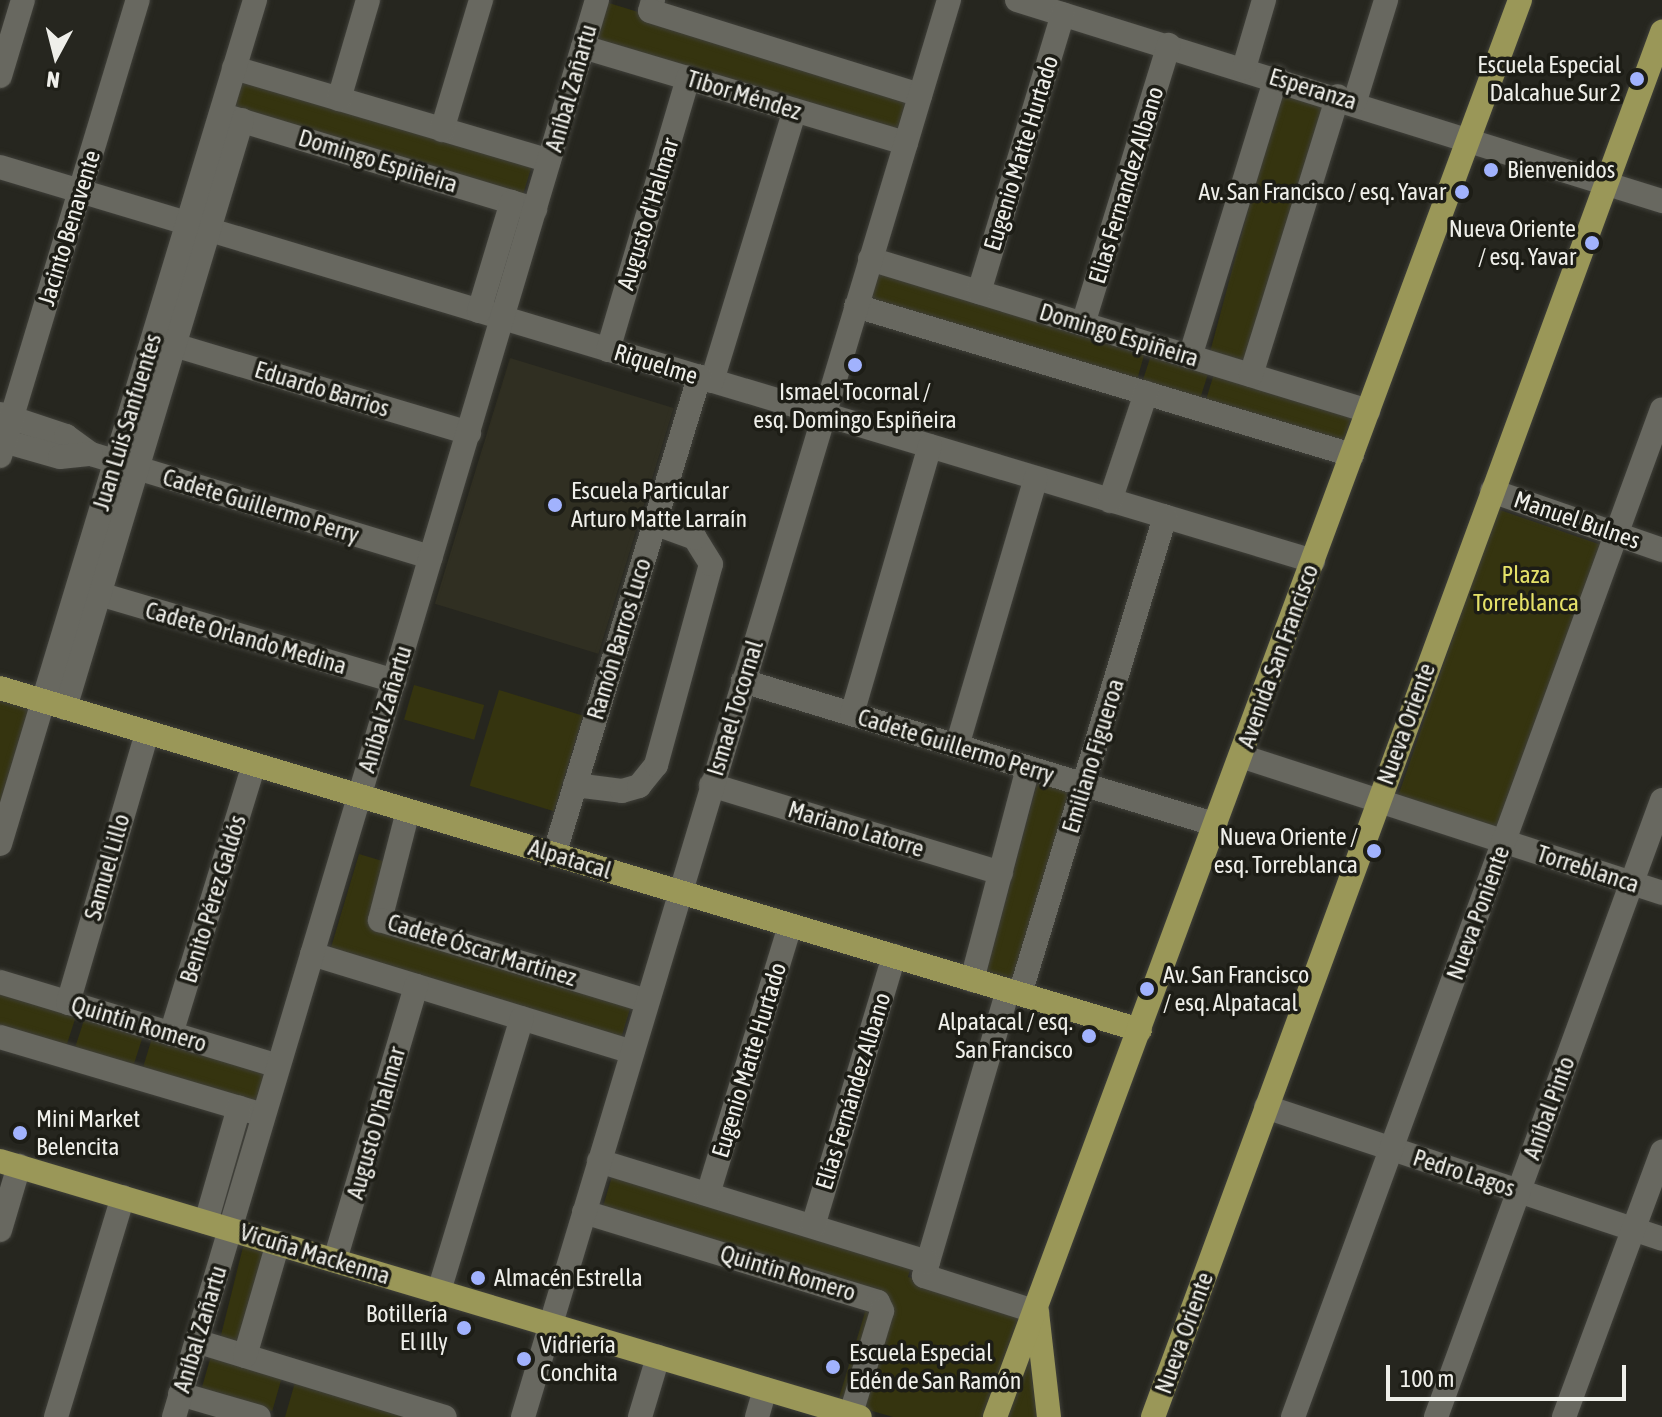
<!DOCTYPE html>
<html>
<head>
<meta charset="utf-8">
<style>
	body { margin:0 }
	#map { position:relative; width:1662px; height:1417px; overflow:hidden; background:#26261f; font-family:"Asap Condensed",sans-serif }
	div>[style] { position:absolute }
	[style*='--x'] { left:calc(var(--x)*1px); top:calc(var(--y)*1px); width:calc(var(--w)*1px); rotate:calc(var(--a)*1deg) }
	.built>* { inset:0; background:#302f22; transform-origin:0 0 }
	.green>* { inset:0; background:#35340f; transform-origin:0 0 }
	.roads { filter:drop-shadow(0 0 2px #40403a) drop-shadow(0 0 2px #40403a) }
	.minor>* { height:24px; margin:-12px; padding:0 12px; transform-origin:12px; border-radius:12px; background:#686860 }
	.major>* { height:24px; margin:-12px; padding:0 12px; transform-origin:12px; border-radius:12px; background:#9a9758 }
	.dots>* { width:22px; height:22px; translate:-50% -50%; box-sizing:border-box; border:4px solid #1d1d16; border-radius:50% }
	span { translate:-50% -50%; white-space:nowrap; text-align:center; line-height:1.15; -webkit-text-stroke:7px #1d1d16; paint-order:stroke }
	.poi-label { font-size:24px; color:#efefea }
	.right { translate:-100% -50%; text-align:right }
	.left { translate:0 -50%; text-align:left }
	.street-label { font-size:24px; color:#efefea }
	.park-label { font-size:24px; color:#e5e168 }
	.north { position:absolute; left:16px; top:16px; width:80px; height:80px; -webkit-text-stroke:6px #1d1d16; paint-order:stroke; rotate:187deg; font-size:22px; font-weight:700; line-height:32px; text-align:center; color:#efefea }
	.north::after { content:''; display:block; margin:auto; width:28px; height:36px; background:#efefea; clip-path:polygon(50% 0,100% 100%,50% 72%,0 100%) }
	.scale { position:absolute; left:1386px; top:1365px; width:240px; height:36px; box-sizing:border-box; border:4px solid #efefea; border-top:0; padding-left:10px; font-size:24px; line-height:28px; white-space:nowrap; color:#efefea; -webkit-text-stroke:6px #1d1d16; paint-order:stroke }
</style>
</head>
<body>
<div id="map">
	<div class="built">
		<div style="left:510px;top:358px;width:171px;height:257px;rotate:17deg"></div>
	</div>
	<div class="green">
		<div style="left:599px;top:0;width:323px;height:41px;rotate:17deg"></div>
		<div style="left:241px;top:77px;width:304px;height:36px;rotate:17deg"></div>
		<div style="left:1280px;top:91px;width:50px;height:270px;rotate:15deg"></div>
		<div style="clip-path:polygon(877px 266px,1147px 345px,1136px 383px,866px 297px)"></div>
		<div style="left:1153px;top:349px;width:60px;height:34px;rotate:18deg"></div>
		<div style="left:1216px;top:367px;width:144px;height:37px;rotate:17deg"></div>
		<div style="left:1497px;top:509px;width:109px;height:302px;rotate:19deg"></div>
		<div style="left:414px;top:685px;width:73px;height:36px;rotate:16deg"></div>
		<div style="left:499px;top:690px;width:88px;height:100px;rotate:17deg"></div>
		<div style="clip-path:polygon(0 697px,36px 708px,0 829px)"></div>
		<div style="left:1038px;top:780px;width:39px;height:199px;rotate:15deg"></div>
		<div style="clip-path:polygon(359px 854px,389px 863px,372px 920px,633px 999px,620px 1042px,329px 954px)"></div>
		<div style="clip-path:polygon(0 989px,77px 1013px,65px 1050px,0 1030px)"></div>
		<div style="left:85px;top:1017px;width:61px;height:35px;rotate:18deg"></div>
		<div style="left:152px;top:1038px;width:125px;height:36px;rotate:17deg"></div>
		<div style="clip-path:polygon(613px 1173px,911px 1266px,908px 1277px,1021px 1312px,1038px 1417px,893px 1417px,838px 1401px,870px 1296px,601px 1213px)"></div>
		<div style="left:244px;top:1243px;width:29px;height:101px;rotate:14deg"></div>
		<div style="left:211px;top:1356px;width:74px;height:36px;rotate:16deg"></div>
		<div style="clip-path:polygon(296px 1379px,421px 1417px,285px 1417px)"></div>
	</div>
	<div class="roads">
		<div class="minor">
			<div style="--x:653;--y:0;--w:11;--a:105"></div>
			<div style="--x:650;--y:11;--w:283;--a:17.3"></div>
			<div style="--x:1017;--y:0;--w:676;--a:17.31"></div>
			<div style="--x:583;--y:47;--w:337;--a:16.6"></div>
			<div style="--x:234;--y:68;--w:328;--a:16.4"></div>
			<div style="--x:1244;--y:68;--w:71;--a:-73.6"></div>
			<div style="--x:0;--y:76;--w:79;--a:-73.2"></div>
			<div style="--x:339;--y:99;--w:103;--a:-73.7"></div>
			<div style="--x:1355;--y:101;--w:106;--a:-72.9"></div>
			<div style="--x:226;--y:116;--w:323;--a:16.8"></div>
			<div style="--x:442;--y:130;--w:136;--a:-73.3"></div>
			<div style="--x:0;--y:167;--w:1371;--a:16.7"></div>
			<div style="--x:870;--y:259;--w:521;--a:16.97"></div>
			<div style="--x:979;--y:292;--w:290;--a:-73.2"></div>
			<div style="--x:856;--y:306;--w:518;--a:16.72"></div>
			<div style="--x:479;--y:311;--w:114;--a:-73.2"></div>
			<div style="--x:1083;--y:324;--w:292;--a:-72.9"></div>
			<div style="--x:174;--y:345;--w:308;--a:16.6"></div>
			<div style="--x:608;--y:350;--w:284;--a:-73.6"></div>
			<div style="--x:1190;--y:357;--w:293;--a:-72.9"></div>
			<div style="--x:1251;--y:375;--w:292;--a:-72.7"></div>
			<div style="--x:712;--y:381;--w:283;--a:-73"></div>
			<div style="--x:0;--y:414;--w:70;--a:18.4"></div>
			<div style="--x:66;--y:436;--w:31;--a:36"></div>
			<div style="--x:91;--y:454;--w:355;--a:16.9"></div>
			<div style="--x:0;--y:440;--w:62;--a:15.8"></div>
			<div style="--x:60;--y:457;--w:31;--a:-6"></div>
			<div style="--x:0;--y:456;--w:476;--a:-73.2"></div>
			<div style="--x:1492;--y:491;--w:180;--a:19.1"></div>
			<div style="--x:1110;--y:501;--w:114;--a:-71.6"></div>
			<div style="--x:99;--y:594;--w:308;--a:16.4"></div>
			<div style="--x:743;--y:681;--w:494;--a:16.9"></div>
			<div style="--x:65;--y:708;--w:614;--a:-73.25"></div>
			<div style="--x:852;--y:714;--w:279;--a:-73.8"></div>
			<div style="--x:957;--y:746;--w:279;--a:-73.6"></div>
			<div style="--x:1241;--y:756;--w:443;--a:18"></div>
			<div style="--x:575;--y:785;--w:47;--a:7.3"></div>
			<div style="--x:622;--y:791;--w:18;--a:-16"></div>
			<div style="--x:639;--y:786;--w:27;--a:-51"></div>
			<div style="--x:656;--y:765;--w:208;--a:-74.7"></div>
			<div style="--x:711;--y:564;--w:31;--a:-122"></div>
			<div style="--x:695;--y:538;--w:44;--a:-159.9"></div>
			<div style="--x:711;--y:785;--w:303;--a:16.9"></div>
			<div style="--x:408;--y:811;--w:113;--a:104.4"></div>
			<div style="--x:380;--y:920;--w:279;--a:16.9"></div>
			<div style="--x:0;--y:844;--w:882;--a:-73.19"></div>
			<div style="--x:554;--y:855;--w:500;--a:-73.1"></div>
			<div style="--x:312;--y:954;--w:335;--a:17"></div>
			<div style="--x:972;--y:980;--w:219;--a:-75.2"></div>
			<div style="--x:0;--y:982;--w:290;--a:16.8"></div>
			<div style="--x:1008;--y:990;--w:298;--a:106.4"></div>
			<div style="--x:924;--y:1276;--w:119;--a:17.7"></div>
			<div style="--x:1020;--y:994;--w:499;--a:-73.1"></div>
			<div style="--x:68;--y:1003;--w:282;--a:-73.7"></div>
			<div style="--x:171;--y:1034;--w:282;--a:-72.9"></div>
			<div style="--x:0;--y:1037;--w:274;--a:16.5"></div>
			<div style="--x:1266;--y:1107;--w:417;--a:18.4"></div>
			<div style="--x:599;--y:1161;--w:344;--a:17.1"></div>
			<div style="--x:708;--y:1194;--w:281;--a:-73"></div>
			<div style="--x:584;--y:1212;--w:307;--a:17"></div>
			<div style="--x:878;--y:1302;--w:10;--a:66"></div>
			<div style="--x:882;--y:1311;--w:108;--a:106.8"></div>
			<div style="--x:206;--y:1222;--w:119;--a:-73.9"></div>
			<div style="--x:813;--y:1226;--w:282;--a:-73.3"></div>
			<div style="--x:0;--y:1230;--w:67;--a:-73.5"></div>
			<div style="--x:335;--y:1260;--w:286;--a:-73.5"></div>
			<div style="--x:439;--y:1291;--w:285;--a:-73.1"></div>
			<div style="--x:196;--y:1341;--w:260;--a:17"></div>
			<div style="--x:245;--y:1356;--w:118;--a:-73.7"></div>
			<div style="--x:180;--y:1394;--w:82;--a:16.2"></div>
			<div style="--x:56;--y:1417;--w:230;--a:-73.1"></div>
			<div style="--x:174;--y:1417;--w:1479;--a:-73.38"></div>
			<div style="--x:523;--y:1417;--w:1480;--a:-73.27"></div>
			<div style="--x:640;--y:1417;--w:63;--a:-73.3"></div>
			<div style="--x:757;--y:1417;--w:29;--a:-74"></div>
			<div style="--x:1293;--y:1417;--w:1073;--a:-69.89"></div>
			<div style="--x:1436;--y:1417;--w:657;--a:-69.88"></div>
			<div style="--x:1564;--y:1417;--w:283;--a:-69.7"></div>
		</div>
		<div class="major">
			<div style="--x:0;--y:688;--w:1190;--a:16.7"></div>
			<div style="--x:0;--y:1161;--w:897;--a:16.58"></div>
			<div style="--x:1037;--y:1312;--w:106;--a:83.5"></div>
			<div style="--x:995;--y:1417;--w:1511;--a:-69.67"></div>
			<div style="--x:1153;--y:1417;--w:1476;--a:-69.82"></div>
		</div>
	</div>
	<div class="dots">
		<div style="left:1637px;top:79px;background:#a1b2fd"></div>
		<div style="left:1491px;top:170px;background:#a1b2fd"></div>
		<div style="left:1462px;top:192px;background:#a1b2fd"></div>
		<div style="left:1592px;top:243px;background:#a1b2fd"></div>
		<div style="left:855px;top:365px;background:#a1b2fd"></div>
		<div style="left:555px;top:505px;background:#a1b2fd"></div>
		<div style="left:1374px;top:851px;background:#a1b2fd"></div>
		<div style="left:1147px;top:989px;background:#a1b2fd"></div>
		<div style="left:1089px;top:1036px;background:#a1b2fd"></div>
		<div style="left:20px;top:1133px;background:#a1b2fd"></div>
		<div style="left:478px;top:1278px;background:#a1b2fd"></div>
		<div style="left:464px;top:1328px;background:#a1b2fd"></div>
		<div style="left:524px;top:1359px;background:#a1b2fd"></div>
		<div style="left:833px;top:1367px;background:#a1b2fd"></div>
	</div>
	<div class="poi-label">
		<span class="right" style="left:1621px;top:79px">Escuela Especial<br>Dalcahue Sur 2</span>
		<span class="left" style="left:1507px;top:170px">Bienvenidos</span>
		<span class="right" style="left:1446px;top:192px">Av. San Francisco / esq. Yavar</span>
		<span class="right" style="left:1576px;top:243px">Nueva Oriente<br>/ esq. Yavar</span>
		<span style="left:855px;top:406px">Ismael Tocornal /<br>esq. Domingo Espiñeira</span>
		<span class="left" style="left:571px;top:505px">Escuela Particular<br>Arturo Matte Larraín</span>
		<span class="right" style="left:1358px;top:851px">Nueva Oriente /<br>esq. Torreblanca</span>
		<span class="left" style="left:1163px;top:989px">Av. San Francisco<br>/ esq. Alpatacal</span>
		<span class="right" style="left:1073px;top:1036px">Alpatacal / esq.<br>San Francisco</span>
		<span class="left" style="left:36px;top:1133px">Mini Market<br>Belencita</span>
		<span class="left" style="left:494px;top:1278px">Almacén Estrella</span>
		<span class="right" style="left:448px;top:1328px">Botillería<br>El Illy</span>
		<span class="left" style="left:540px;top:1359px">Vidriería<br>Conchita</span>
		<span class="left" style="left:849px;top:1367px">Escuela Especial<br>Edén de San Ramón</span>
	</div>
	<div class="street-label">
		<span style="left:571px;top:88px;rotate:-74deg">Aníbal Zañartu</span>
		<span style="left:1313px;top:89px;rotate:17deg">Esperanza</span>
		<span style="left:744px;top:95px;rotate:17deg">Tibor Méndez</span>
		<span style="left:1021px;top:153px;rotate:-73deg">Eugenio Matte Hurtado</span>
		<span style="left:378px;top:161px;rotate:17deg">Domingo Espiñeira</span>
		<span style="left:1126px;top:185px;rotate:-73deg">Elias Fernandez Albano</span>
		<span style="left:648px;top:214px;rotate:-73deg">Augusto d'Halmar</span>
		<span style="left:69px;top:228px;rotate:-73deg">Jacinto Benavente</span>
		<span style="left:1119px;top:335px;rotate:17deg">Domingo Espiñeira</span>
		<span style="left:656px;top:364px;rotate:17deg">Riquelme</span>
		<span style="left:322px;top:389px;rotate:17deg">Eduardo Barrios</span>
		<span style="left:127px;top:422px;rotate:-73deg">Juan Luis Sanfuentes</span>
		<span style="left:261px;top:506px;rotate:17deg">Cadete Guillermo Perry</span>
		<span style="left:1577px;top:520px;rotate:19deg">Manuel Bulnes</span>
		<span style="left:246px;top:638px;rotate:16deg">Cadete Orlando Medina</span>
		<span style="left:619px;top:639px;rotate:-73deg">Ramón Barros Luco</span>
		<span style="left:1278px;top:656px;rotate:-70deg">Avenida San Francisco</span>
		<span style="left:735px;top:708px;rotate:-73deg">Ismael Tocornal</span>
		<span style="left:385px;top:709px;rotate:-73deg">Aníbal Zañartu</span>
		<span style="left:1406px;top:724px;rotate:-70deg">Nueva Oriente</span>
		<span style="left:956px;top:746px;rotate:17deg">Cadete Guillermo Perry</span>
		<span style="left:1093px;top:756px;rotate:-73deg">Emiliano Figueroa</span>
		<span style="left:856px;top:829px;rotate:17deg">Mariano Latorre</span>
		<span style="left:570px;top:859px;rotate:17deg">Alpatacal</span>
		<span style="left:107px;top:867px;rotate:-74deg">Samuel Lillo</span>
		<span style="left:1588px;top:869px;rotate:18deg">Torreblanca</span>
		<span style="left:213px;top:899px;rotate:-73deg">Benito Pérez Galdós</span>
		<span style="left:1478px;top:913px;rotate:-70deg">Nueva Poniente</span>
		<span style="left:482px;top:950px;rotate:17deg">Cadete Óscar Martínez</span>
		<span style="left:139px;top:1024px;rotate:17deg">Quintín Romero</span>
		<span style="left:749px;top:1060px;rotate:-73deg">Eugenio Matte Hurtado</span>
		<span style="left:853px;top:1091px;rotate:-73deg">Elías Fernández Albano</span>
		<span style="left:1549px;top:1108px;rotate:-70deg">Aníbal Pinto</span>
		<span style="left:376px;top:1123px;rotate:-74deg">Augusto D'halmar</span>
		<span style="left:1464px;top:1173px;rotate:18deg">Pedro Lagos</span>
		<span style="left:315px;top:1254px;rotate:17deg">Vicuña Mackenna</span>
		<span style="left:788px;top:1273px;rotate:17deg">Quintín Romero</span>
		<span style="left:200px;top:1329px;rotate:-73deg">Aníbal Zañartu</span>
		<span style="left:1184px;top:1333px;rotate:-70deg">Nueva Oriente</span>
	</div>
	<div class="park-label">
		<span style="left:1526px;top:589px">Plaza<br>Torreblanca</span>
	</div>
	<div class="north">N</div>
	<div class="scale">100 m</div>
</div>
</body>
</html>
